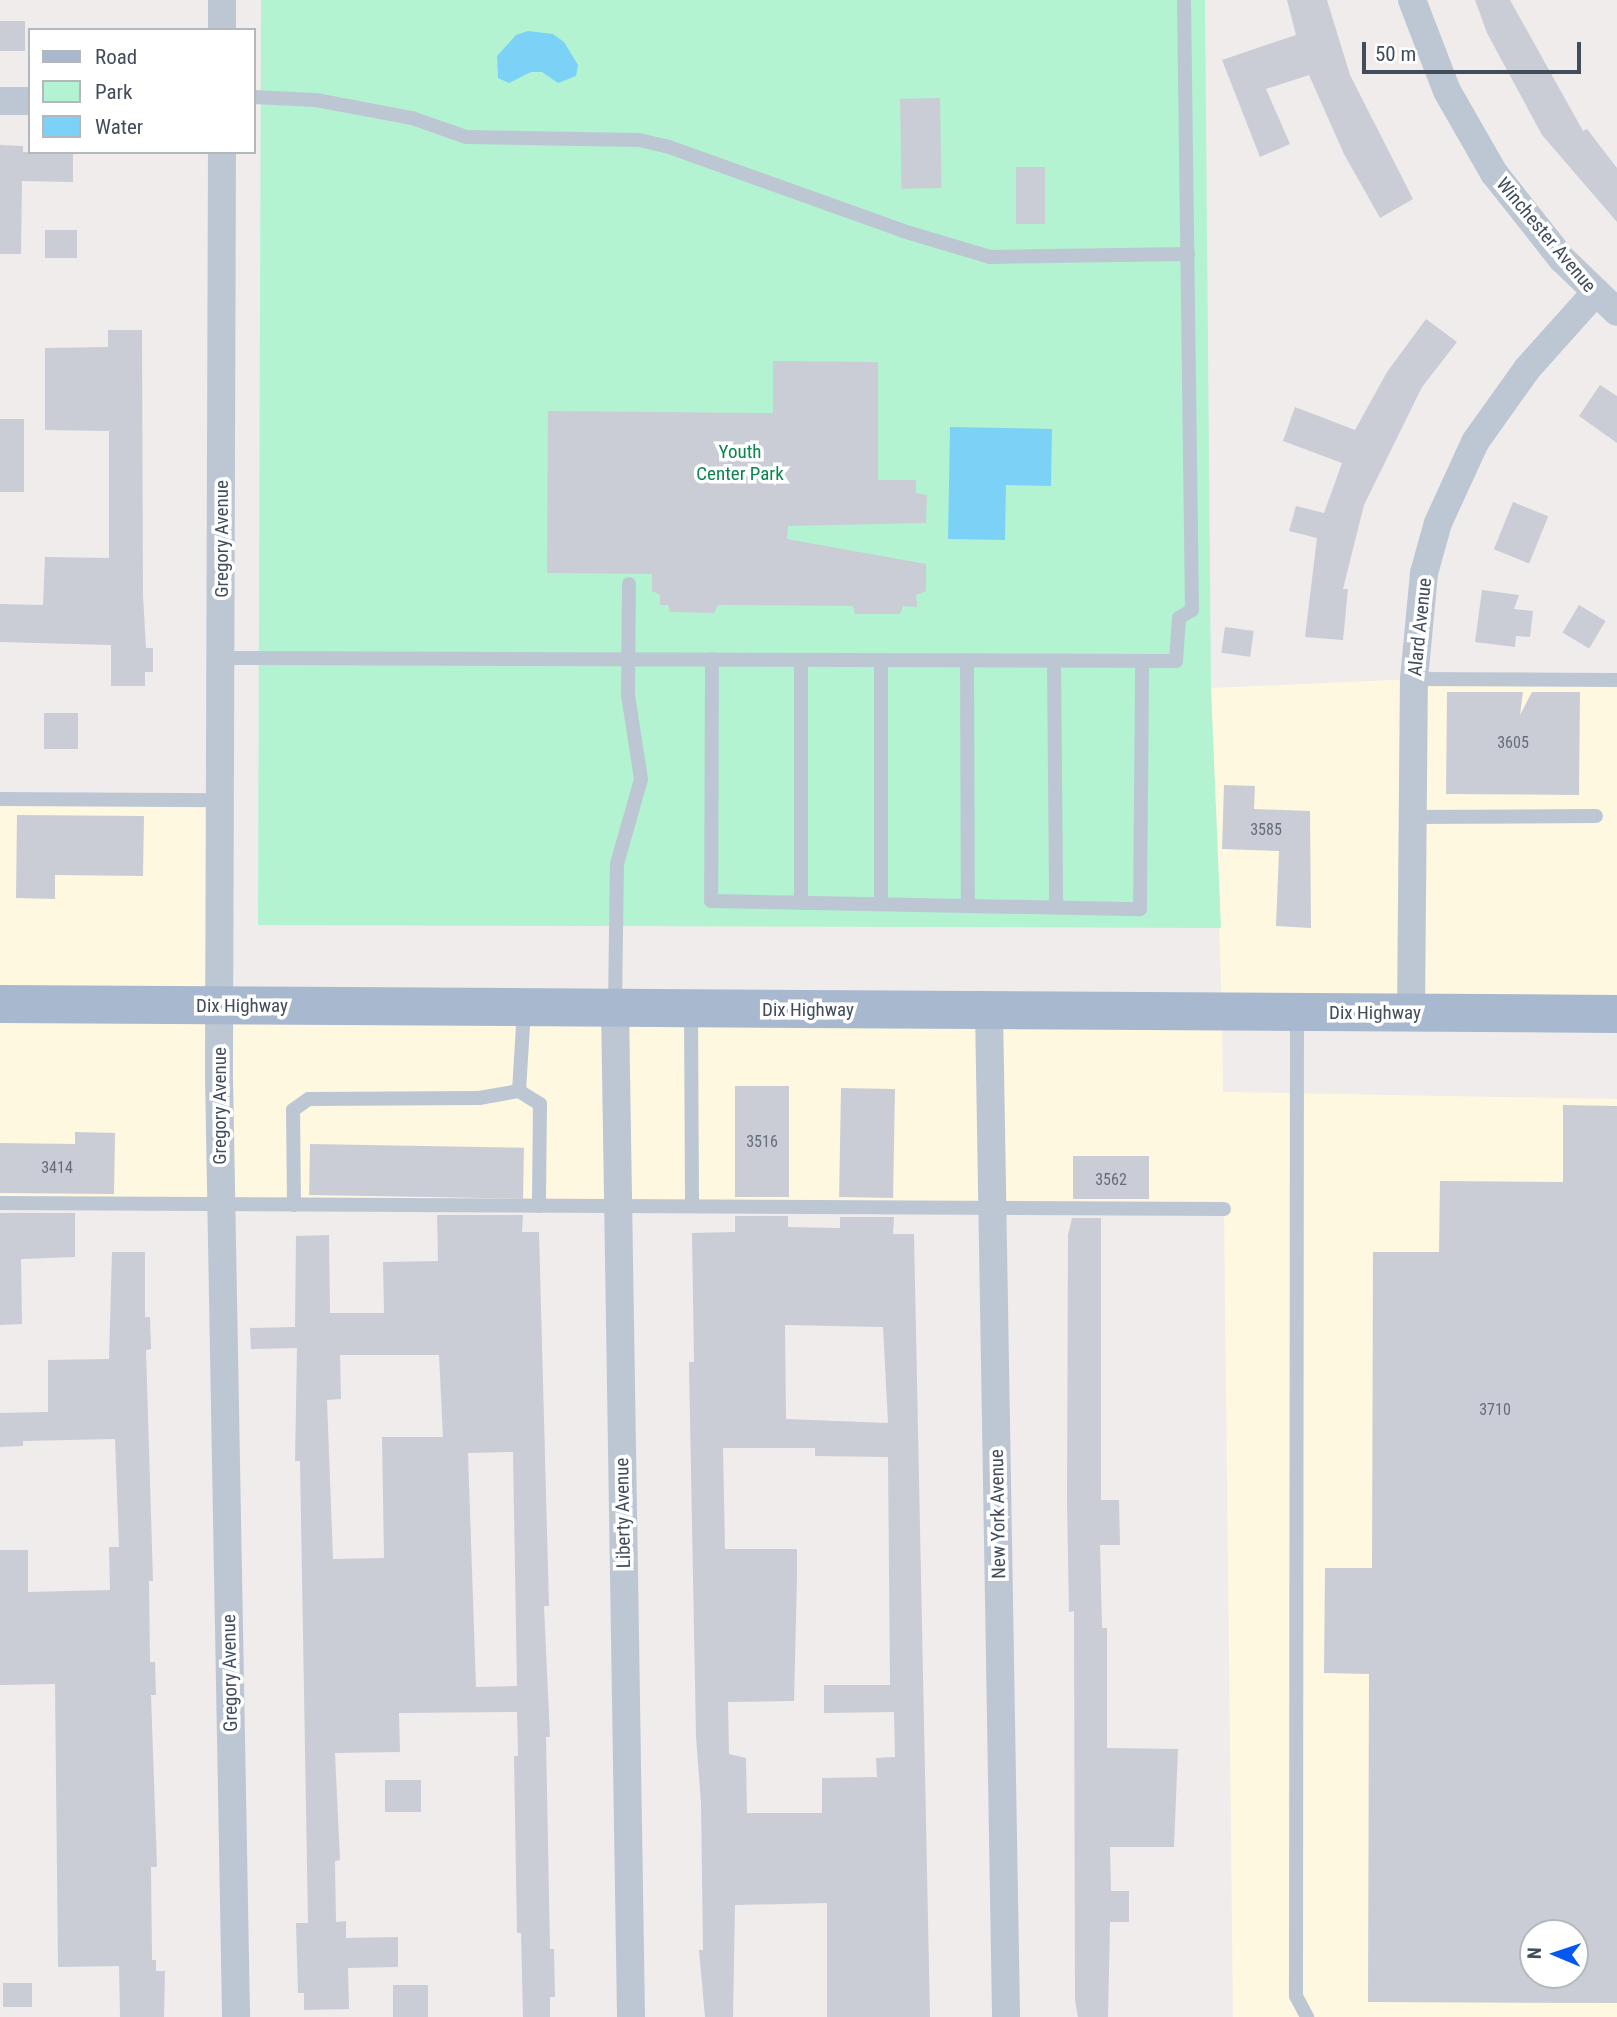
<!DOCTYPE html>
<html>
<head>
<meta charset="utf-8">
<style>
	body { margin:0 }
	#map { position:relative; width:1617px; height:2017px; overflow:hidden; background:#efeceb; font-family:"Roboto Condensed",sans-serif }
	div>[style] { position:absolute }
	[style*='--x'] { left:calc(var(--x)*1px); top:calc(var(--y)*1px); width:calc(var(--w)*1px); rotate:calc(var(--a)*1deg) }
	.commercial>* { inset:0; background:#fef8e1 }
	.green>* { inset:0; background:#b3f3d1 }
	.water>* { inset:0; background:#7bd2f6 }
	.building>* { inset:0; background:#cacdd5; transform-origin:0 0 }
	.lane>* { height:14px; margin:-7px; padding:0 7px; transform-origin:7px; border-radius:7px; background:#bdc7d4 }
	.street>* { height:28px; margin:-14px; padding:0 14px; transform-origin:14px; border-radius:14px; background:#bdc7d4 }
	.primary>* { height:38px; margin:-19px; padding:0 19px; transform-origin:19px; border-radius:19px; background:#a8b8cf }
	span { translate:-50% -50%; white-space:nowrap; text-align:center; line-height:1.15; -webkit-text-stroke:7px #fff; paint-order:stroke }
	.number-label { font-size:16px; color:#646d7a }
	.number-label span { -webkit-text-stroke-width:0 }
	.street-label { font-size:19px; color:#424d5b }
	.park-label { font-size:19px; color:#0c8452 }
	.legend { position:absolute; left:28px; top:28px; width:228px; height:126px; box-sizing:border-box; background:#fff; border:2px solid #b3b8bd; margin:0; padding:9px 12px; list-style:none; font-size:21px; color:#424d5b }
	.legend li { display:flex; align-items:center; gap:14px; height:35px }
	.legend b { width:35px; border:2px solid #b3b8bd }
	.north { position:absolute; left:1519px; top:1919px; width:70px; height:70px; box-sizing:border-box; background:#fff; border:2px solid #b3b8bd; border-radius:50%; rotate:272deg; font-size:19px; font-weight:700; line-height:28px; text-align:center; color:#424d5b }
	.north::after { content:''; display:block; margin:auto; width:24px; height:32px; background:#0458f0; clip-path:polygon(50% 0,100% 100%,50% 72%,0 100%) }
	.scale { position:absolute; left:1362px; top:42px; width:219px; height:32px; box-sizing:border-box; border:4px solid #424d5b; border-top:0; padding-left:9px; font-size:21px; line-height:24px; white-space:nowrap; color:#424d5b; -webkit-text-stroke:5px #fff; paint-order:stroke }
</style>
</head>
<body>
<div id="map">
	<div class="commercial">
		<div style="clip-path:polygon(evenodd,1414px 679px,1617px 680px,1617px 1014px,1222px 1012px,1223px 1092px,1617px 1099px,1617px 2017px,1233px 2017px,1224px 1209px,0 1203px,0 799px,223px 800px,221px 1005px,1222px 1011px,1211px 688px,1414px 679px,1533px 1933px,1575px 1933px,1575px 1975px,1533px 1975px,1533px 1933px)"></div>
	</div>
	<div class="green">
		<div style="clip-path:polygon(261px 0,1205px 0,1211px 688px,1221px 928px,258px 925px)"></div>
	</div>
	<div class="water">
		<div style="clip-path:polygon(528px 31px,553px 34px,564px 42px,578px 65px,576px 76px,558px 83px,542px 72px,531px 72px,509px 83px,498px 78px,497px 56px,516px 35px)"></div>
		<div style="clip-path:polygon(950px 427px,1052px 429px,1051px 486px,1006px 485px,1005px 540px,948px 539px)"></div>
	</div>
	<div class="building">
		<div style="clip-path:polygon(1287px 0,1327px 0,1350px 75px,1413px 199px,1380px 218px,1344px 154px,1309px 75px,1266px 89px,1290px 144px,1260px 157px,1222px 60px,1296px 35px)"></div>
		<div style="clip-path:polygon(1475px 0,1510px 0,1583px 131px,1587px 129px,1617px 168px,1617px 222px,1542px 135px,1487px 33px)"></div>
		<div style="left:0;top:21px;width:25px;height:30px"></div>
		<div style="left:940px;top:98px;width:90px;height:40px;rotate:89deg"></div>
		<div style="clip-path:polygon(0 145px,23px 146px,23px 152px,73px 152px,73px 182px,22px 181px,21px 254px,0 254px)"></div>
		<div style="left:1016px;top:167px;width:29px;height:57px"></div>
		<div style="left:45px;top:230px;width:32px;height:28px"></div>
		<div style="clip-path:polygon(1426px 319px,1457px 342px,1422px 387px,1364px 505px,1343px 589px,1348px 589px,1343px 640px,1305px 637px,1317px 538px,1289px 531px,1296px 506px,1324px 513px,1342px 463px,1283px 441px,1295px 407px,1355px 430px,1387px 372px)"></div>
		<div style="clip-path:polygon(108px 330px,142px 330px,143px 595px,146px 648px,153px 648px,153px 672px,145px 672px,145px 686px,111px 686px,111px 645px,0 642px,0 604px,43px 605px,45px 557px,109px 558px,109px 431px,45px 430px,45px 348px,108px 347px)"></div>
		<div style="clip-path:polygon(773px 361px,878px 362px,878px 480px,916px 480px,916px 493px,927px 495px,926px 523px,788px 526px,787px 539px,926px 564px,926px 591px,916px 595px,917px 607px,903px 606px,900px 614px,855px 614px,853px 606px,718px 605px,714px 613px,670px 612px,668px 605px,660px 605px,660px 595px,652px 591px,652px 574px,547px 573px,548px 411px,773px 413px)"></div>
		<div style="clip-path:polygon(1600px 385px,1617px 396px,1617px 443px,1579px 416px)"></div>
		<div style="left:0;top:419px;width:24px;height:73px"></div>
		<div style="left:1513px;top:502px;width:38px;height:51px;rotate:22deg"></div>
		<div style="clip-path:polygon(1482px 590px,1519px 595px,1514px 609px,1533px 611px,1530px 637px,1516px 636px,1515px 647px,1475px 642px)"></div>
		<div style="left:1579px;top:605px;width:31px;height:32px;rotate:31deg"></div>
		<div style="left:1225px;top:627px;width:29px;height:26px;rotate:8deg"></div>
		<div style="clip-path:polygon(1447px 692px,1523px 692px,1520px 715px,1532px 692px,1580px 692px,1579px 795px,1446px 794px)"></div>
		<div style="left:44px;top:713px;width:34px;height:36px"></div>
		<div style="clip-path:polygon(1224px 785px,1255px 786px,1254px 809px,1310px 811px,1311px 928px,1276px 926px,1279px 851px,1222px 849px)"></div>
		<div style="clip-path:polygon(17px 815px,144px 816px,143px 876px,55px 875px,55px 899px,16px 898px)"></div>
		<div style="left:735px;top:1086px;width:54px;height:111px"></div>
		<div style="left:841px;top:1088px;width:54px;height:109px;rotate:1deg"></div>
		<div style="clip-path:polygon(evenodd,1563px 1105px,1617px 1106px,1617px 2003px,1368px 2002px,1369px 1674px,1324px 1673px,1325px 1568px,1372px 1568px,1373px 1252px,1439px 1252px,1440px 1181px,1563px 1182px,1563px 1105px,1533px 1933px,1575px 1933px,1575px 1975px,1533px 1975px,1533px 1933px)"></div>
		<div style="clip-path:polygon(75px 1132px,115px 1133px,114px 1194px,0 1193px,0 1143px,75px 1144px)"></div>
		<div style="left:310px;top:1144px;width:214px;height:51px;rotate:1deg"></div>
		<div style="left:1073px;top:1156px;width:76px;height:43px"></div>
		<div style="clip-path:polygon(0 1213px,75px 1213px,75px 1257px,21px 1259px,22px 1324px,0 1325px)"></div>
		<div style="clip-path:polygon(evenodd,437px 1215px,523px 1215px,522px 1232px,539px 1232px,549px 1606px,544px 1606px,550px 1737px,546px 1737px,550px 1949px,554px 1949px,555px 1997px,550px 1997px,550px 2017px,523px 2017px,521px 1933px,517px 1933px,514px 1756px,518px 1756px,517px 1712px,399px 1713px,400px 1752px,335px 1753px,340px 1860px,335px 1861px,336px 1922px,346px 1921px,346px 1938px,398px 1937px,398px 1967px,348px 1968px,349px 2009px,304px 2010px,304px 1993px,298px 1993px,296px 1923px,308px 1923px,300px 1461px,295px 1461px,297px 1348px,251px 1349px,250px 1328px,295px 1327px,296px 1236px,329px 1235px,330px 1313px,384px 1313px,383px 1262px,438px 1261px,437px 1215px,340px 1355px,439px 1355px,443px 1437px,382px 1437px,384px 1558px,333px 1559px,327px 1400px,341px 1399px,340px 1355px,437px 1215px,513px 1452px,517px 1686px,476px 1687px,468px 1453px,513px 1452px)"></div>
		<div style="clip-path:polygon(evenodd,735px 1216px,788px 1216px,788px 1227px,840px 1228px,840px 1217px,894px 1217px,893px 1234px,914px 1234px,930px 2017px,827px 2017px,827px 1903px,735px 1905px,733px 2017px,705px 2017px,699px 1950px,703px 1950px,701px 1803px,696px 1737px,690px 1418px,689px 1362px,694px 1362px,692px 1233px,735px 1232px,735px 1216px,785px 1325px,883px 1327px,888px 1423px,786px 1419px,785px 1325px,735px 1216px,723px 1448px,815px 1448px,815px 1456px,888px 1457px,890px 1685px,824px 1685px,824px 1713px,894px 1712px,895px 1757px,876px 1758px,877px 1777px,822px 1778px,822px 1813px,747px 1813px,746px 1758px,729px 1754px,728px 1702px,794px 1701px,797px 1577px,797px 1549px,725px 1549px,723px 1448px)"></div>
		<div style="clip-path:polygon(1072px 1218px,1101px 1218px,1101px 1500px,1119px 1500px,1120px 1545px,1100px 1545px,1102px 1628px,1107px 1628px,1107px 1748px,1178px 1749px,1174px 1847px,1110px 1847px,1111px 1891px,1129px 1891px,1129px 1922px,1110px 1922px,1108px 2017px,1078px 2017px,1075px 2000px,1074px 1611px,1069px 1612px,1067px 1501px,1068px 1235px)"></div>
		<div style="clip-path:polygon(112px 1252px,145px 1252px,145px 1317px,150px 1317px,151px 1349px,146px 1350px,153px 1581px,149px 1581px,150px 1662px,155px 1662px,156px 1695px,151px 1695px,157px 1867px,151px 1867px,152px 1960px,156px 1960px,156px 1971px,165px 1971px,164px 2017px,120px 2017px,119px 1966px,58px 1967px,55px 1684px,0 1685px,0 1550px,28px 1550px,28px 1592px,110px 1590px,109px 1547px,119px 1547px,115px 1439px,23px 1441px,23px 1446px,0 1447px,0 1413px,48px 1412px,48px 1360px,109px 1359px)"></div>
		<div style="left:385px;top:1780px;width:36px;height:32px"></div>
		<div style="left:32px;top:1983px;width:24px;height:29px;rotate:90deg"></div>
		<div style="left:393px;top:1985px;width:35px;height:32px"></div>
	</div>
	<div class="lane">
		<div style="--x:254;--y:97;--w:62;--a:2.8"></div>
		<div style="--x:316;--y:100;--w:98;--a:10.6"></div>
		<div style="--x:412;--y:118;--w:57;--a:19.4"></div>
		<div style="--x:466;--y:137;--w:173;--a:1"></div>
		<div style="--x:639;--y:140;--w:31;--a:13"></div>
		<div style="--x:669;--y:147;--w:249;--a:19.7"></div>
		<div style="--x:903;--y:231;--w:91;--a:16.6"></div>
		<div style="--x:990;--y:257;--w:198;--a:-0.9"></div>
		<div style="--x:222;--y:658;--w:954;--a:0.18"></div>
		<div style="--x:1176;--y:661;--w:43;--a:-86"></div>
		<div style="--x:1179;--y:618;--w:15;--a:-32"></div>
		<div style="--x:1192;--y:610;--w:610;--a:-90.75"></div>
		<div style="--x:712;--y:659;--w:242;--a:90.2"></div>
		<div style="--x:711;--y:901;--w:429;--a:1.1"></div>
		<div style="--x:1140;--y:909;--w:248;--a:-89.5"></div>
		<div style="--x:881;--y:660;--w:244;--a:90"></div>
		<div style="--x:967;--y:660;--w:246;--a:89.8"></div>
		<div style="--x:1054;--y:661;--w:246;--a:89.5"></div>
		<div style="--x:1414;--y:679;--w:203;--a:0.3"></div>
		<div style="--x:0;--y:799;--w:223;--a:0.3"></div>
		<div style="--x:1413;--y:817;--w:183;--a:-0.3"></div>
		<div style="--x:801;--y:903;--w:243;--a:-90"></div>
		<div style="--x:615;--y:1005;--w:141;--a:-89.2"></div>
		<div style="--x:617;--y:864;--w:88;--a:-74.2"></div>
		<div style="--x:641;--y:779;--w:85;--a:-98.8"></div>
		<div style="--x:628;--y:695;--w:111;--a:-89.5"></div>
		<div style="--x:691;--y:1010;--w:196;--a:89.7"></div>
		<div style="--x:1297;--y:1013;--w:983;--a:90.06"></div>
		<div style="--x:1296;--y:1996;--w:24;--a:62"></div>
		<div style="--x:519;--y:1091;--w:25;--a:32"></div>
		<div style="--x:540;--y:1104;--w:102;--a:90.6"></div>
		<div style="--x:0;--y:1203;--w:1224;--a:0.28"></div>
		<div style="--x:294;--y:1205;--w:95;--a:-90.6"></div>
		<div style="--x:293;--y:1110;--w:19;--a:-35"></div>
		<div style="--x:309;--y:1099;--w:170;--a:-0.3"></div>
		<div style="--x:479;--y:1098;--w:41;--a:-9.9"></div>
		<div style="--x:519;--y:1091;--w:82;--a:-86.5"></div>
	</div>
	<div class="street">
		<div style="--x:1412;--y:0;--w:97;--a:69"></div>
		<div style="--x:1447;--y:91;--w:95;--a:60.2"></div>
		<div style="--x:1494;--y:173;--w:110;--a:51.7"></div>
		<div style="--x:1562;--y:259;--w:76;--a:43.9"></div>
		<div style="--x:222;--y:30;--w:30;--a:-90"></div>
		<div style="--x:0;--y:101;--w:30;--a:0"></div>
		<div style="--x:222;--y:152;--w:925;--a:90.19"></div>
		<div style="--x:219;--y:1077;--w:940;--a:88.96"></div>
		<div style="--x:615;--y:1008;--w:1009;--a:89.09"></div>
		<div style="--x:989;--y:1010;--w:1007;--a:89.03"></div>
		<div style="--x:1411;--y:1013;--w:334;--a:-89.5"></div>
		<div style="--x:1414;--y:679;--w:106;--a:-84.6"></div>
		<div style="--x:1424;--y:573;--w:52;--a:-74.4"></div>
		<div style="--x:1438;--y:523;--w:89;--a:-65.4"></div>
		<div style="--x:1475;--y:442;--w:90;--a:-54.5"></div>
		<div style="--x:1527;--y:369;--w:102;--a:-48.2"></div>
	</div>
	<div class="primary">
		<div style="--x:0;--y:1004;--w:1617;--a:0.35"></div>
	</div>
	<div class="number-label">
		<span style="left:1513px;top:743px">3605</span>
		<span style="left:1266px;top:830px">3585</span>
		<span style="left:762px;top:1142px">3516</span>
		<span style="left:57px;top:1168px">3414</span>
		<span style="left:1111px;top:1180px">3562</span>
		<span style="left:1495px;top:1410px">3710</span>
	</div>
	<div class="street-label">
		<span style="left:1546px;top:235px;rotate:50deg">Winchester Avenue</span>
		<span style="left:222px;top:539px;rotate:-90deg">Gregory Avenue</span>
		<span style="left:1420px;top:627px;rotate:-84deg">Alard Avenue</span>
		<span style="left:242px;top:1006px">Dix Highway</span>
		<span style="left:808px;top:1010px">Dix Highway</span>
		<span style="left:1375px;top:1013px">Dix Highway</span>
		<span style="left:220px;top:1106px;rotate:-90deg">Gregory Avenue</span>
		<span style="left:623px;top:1513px;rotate:-91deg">Liberty Avenue</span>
		<span style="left:998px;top:1514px;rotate:-91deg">New York Avenue</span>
		<span style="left:230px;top:1673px;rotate:-91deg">Gregory Avenue</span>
	</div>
	<div class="park-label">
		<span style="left:740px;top:463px">Youth<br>Center Park</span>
	</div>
	<ul class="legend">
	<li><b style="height:9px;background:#a8b8cf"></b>Road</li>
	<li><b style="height:19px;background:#b3f3d1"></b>Park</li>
	<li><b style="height:19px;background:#7bd2f6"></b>Water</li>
	</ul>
	<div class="north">N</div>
	<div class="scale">50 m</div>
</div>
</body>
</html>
